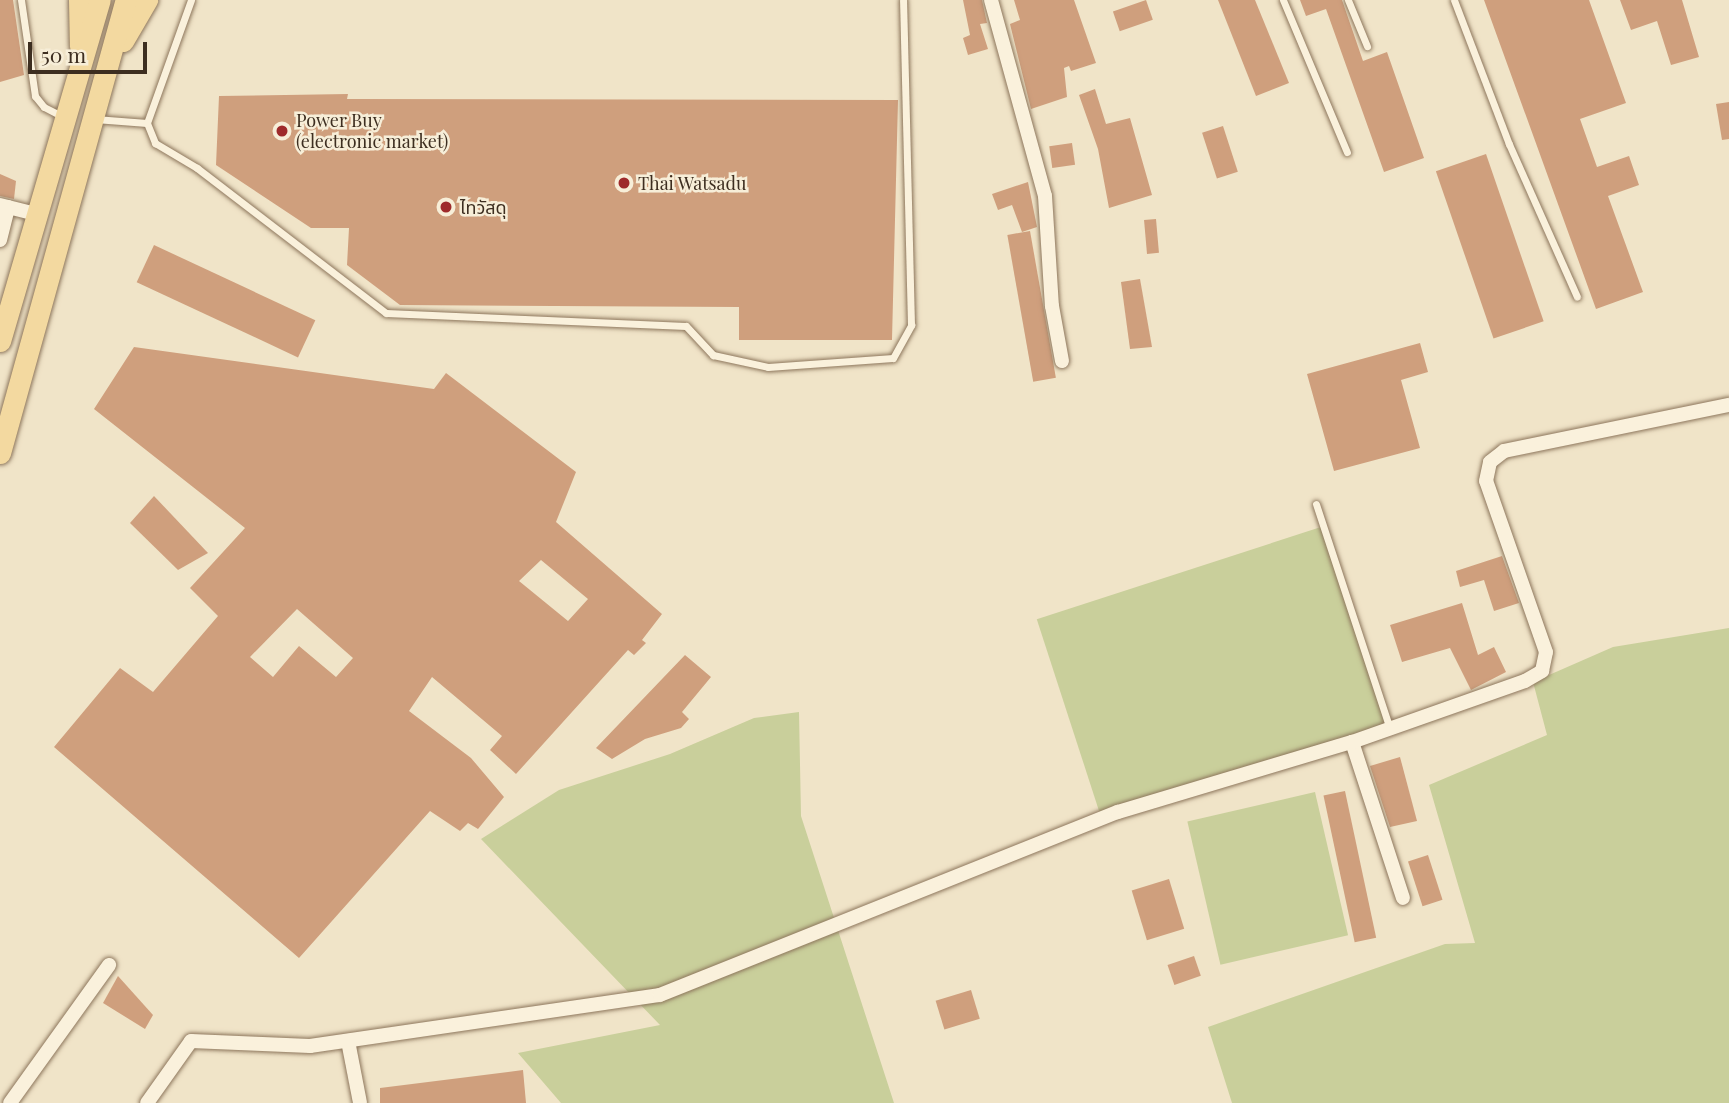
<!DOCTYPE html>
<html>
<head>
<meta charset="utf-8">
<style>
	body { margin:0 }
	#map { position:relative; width:1729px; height:1103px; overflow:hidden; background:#f0e4c8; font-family:"Playfair Display","Noto Sans Thai",serif }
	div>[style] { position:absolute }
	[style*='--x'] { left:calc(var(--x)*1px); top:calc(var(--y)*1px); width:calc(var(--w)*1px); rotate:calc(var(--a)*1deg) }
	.green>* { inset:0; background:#c9cf9b; transform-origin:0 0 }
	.building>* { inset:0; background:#cf9f7d; transform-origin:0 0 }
	.roads { filter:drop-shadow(0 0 2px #8d765c) drop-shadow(0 0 2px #8d765c) }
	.lane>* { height:7px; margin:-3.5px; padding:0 3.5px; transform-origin:3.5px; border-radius:3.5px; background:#faf1dc }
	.street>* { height:14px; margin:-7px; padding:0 7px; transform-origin:7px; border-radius:7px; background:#faf1dc }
	.primary>* { height:21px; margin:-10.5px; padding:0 10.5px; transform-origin:10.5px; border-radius:10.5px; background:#f3d9a0 }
	.dots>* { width:19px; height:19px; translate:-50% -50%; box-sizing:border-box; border:4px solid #f7eed8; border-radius:50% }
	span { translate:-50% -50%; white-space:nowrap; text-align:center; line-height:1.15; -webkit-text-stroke:5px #f7eed8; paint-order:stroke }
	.poi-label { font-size:18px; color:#3d2e20 }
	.left { translate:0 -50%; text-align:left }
	.scale { position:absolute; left:28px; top:42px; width:119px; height:32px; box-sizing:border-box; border:4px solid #3d2e20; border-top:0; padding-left:9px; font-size:21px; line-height:24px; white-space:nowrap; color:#3d2e20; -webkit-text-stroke:5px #f7eed8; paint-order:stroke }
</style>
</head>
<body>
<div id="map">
	<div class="green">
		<div style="left:1324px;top:526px;width:213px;height:302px;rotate:72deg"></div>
		<div style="clip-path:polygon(1729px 628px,1729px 1103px,1232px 1103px,1208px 1027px,1445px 944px,1475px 943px,1429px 785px,1547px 735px,1533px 682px,1613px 647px)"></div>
		<div style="clip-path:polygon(799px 712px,801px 816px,894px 1103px,561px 1103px,518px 1053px,660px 1025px,481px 839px,559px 790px,670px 754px,754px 718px)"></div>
		<div style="left:1315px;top:792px;width:147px;height:131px;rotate:77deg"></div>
	</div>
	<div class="building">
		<div style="clip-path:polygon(0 0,13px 0,24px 75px,0 82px)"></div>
		<div style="clip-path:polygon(963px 0,982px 0,987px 23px,980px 24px,988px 49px,968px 55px,963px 38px,970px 35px)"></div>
		<div style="clip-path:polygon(1014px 0,1074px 0,1096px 63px,1071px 71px,1069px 66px,1064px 68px,1067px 97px,1031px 109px,1010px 24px,1020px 20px)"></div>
		<div style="left:1146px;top:0;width:21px;height:35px;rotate:71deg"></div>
		<div style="clip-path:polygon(1218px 0,1255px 0,1289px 83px,1256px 96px)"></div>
		<div style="clip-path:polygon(1300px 0,1342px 0,1363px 61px,1387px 52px,1424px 158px,1384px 172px,1326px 9px,1306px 16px)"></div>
		<div style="clip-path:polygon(1484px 0,1589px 0,1626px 103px,1580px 119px,1597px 167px,1629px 156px,1639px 185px,1608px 196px,1643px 292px,1596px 309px)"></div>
		<div style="clip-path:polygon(1620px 0,1682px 0,1699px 57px,1671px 65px,1657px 21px,1631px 30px)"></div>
		<div style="clip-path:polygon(1095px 89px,1106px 124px,1130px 118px,1152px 195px,1109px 208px,1098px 149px,1079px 95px)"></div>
		<div style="clip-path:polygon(348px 94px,347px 99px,898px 100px,892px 340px,739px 340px,739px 307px,400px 305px,347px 265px,349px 228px,311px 228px,216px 165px,219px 96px)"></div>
		<div style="clip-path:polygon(1729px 102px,1729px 139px,1722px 140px,1716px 104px)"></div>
		<div style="left:1223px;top:126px;width:48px;height:22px;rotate:72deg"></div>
		<div style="left:1072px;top:143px;width:22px;height:23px;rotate:82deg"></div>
		<div style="left:1486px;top:154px;width:177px;height:53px;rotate:71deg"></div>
		<div style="clip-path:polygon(0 174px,16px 181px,14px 199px,0 196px)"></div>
		<div style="clip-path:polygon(1028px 182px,1037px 227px,1022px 232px,1012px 205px,998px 210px,992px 194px)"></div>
		<div style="left:1156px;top:219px;width:34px;height:12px;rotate:85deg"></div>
		<div style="left:1030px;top:231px;width:149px;height:23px;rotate:80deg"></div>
		<div style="left:154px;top:245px;width:178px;height:41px;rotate:25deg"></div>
		<div style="clip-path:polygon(1140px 279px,1152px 347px,1130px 349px,1121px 282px)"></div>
		<div style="clip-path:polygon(1420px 343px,1428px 372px,1401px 380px,1420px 448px,1334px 471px,1307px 374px)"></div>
		<div style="clip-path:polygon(evenodd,134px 347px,434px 389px,446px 373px,576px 472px,556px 522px,662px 614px,642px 640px,646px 643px,634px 655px,628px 650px,516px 774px,490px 750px,502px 736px,432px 677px,409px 711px,471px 758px,504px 797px,478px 829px,468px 823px,460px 831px,430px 811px,299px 958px,54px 747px,120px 668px,153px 692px,218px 616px,190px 588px,245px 528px,94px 409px,134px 347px,541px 560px,588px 599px,568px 621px,519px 581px,541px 560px,134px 347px,297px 609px,353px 658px,336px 677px,299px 646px,273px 677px,250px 657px,297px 609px)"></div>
		<div style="clip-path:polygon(154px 496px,208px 553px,178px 570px,130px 523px)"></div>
		<div style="clip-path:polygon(1502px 556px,1519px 603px,1494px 611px,1484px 580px,1460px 587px,1456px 571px)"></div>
		<div style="clip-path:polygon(1462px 603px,1478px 655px,1494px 647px,1506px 672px,1471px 690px,1450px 648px,1402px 662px,1390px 625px)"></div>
		<div style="clip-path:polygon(685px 655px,711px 677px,682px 712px,689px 719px,681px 728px,645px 739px,612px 759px,596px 748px)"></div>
		<div style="clip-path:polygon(1400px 757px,1417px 821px,1390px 827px,1370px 766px)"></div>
		<div style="left:1345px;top:791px;width:150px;height:22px;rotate:78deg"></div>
		<div style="left:1428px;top:855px;width:47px;height:21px;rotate:72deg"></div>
		<div style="left:1169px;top:879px;width:52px;height:39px;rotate:73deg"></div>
		<div style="left:1194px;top:956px;width:21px;height:28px;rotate:71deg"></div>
		<div style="clip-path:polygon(118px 976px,153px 1015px,145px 1029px,103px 1003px)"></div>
		<div style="left:971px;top:990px;width:30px;height:37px;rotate:73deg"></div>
		<div style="clip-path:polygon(523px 1070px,526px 1103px,380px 1103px,380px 1088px)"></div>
	</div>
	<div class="roads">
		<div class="lane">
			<div style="--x:21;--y:0;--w:97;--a:81.7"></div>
			<div style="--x:35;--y:96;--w:14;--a:51"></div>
			<div style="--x:44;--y:107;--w:20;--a:27"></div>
			<div style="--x:191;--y:0;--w:131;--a:109.7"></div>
			<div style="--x:147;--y:123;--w:22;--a:68"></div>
			<div style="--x:155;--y:143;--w:49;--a:30.8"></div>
			<div style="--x:197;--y:168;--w:238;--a:37.5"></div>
			<div style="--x:386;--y:313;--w:300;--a:2.5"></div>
			<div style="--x:686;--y:326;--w:40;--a:47"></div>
			<div style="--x:713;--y:355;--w:56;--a:12.3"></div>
			<div style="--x:768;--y:367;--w:125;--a:-4.1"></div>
			<div style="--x:893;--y:358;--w:38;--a:-61"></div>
			<div style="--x:911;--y:325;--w:325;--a:-91.4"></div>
			<div style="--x:1283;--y:0;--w:165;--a:67.2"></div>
			<div style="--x:1348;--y:0;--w:50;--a:67.6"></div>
			<div style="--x:1454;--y:0;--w:154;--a:69.1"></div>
			<div style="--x:1509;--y:144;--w:167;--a:66"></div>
			<div style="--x:95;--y:119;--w:52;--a:4.4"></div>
			<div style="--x:1316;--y:504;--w:237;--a:71.8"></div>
		</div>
		<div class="street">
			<div style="--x:991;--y:0;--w:203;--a:74.6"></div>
			<div style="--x:1045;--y:196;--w:110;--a:86.4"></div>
			<div style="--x:1052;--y:306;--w:56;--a:79.7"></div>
			<div style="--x:0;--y:205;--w:37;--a:14"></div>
			<div style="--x:0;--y:240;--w:34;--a:-76"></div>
			<div style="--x:1352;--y:742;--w:164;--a:71.9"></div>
			<div style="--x:348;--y:1041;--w:63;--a:79"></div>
			<div style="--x:10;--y:1103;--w:170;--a:-54.3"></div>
			<div style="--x:147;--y:1103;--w:76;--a:-54.6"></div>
			<div style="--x:191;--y:1041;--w:119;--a:2.4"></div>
			<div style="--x:310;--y:1046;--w:354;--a:-8.3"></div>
			<div style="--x:660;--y:995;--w:493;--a:-21.8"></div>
			<div style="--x:1118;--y:812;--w:244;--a:-16.7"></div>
			<div style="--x:1352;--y:742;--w:183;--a:-19.4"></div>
			<div style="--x:1525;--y:681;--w:20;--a:-30"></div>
			<div style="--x:1542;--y:671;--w:19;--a:-78"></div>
			<div style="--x:1546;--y:652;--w:181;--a:-109.3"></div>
			<div style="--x:1486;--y:481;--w:19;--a:-78"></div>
			<div style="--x:1490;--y:462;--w:18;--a:-38"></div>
			<div style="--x:1504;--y:451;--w:230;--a:-11.6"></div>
		</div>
		<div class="primary">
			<div style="--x:79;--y:0;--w:46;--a:88.8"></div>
			<div style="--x:123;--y:41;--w:48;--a:-59.7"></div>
			<div style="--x:0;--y:341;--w:355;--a:-73.7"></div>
			<div style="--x:0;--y:453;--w:470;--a:-74.5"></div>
		</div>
	</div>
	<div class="dots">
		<div style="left:282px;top:131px;background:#9e2a2b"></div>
		<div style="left:624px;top:183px;background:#9e2a2b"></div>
		<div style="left:446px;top:207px;background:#9e2a2b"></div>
	</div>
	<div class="poi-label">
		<span class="left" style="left:296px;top:131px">Power Buy<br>(electronic market)</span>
		<span class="left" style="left:638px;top:183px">Thai Watsadu</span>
		<span class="left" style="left:460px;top:207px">ไทวัสดุ</span>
	</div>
	<div class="scale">50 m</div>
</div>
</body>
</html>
